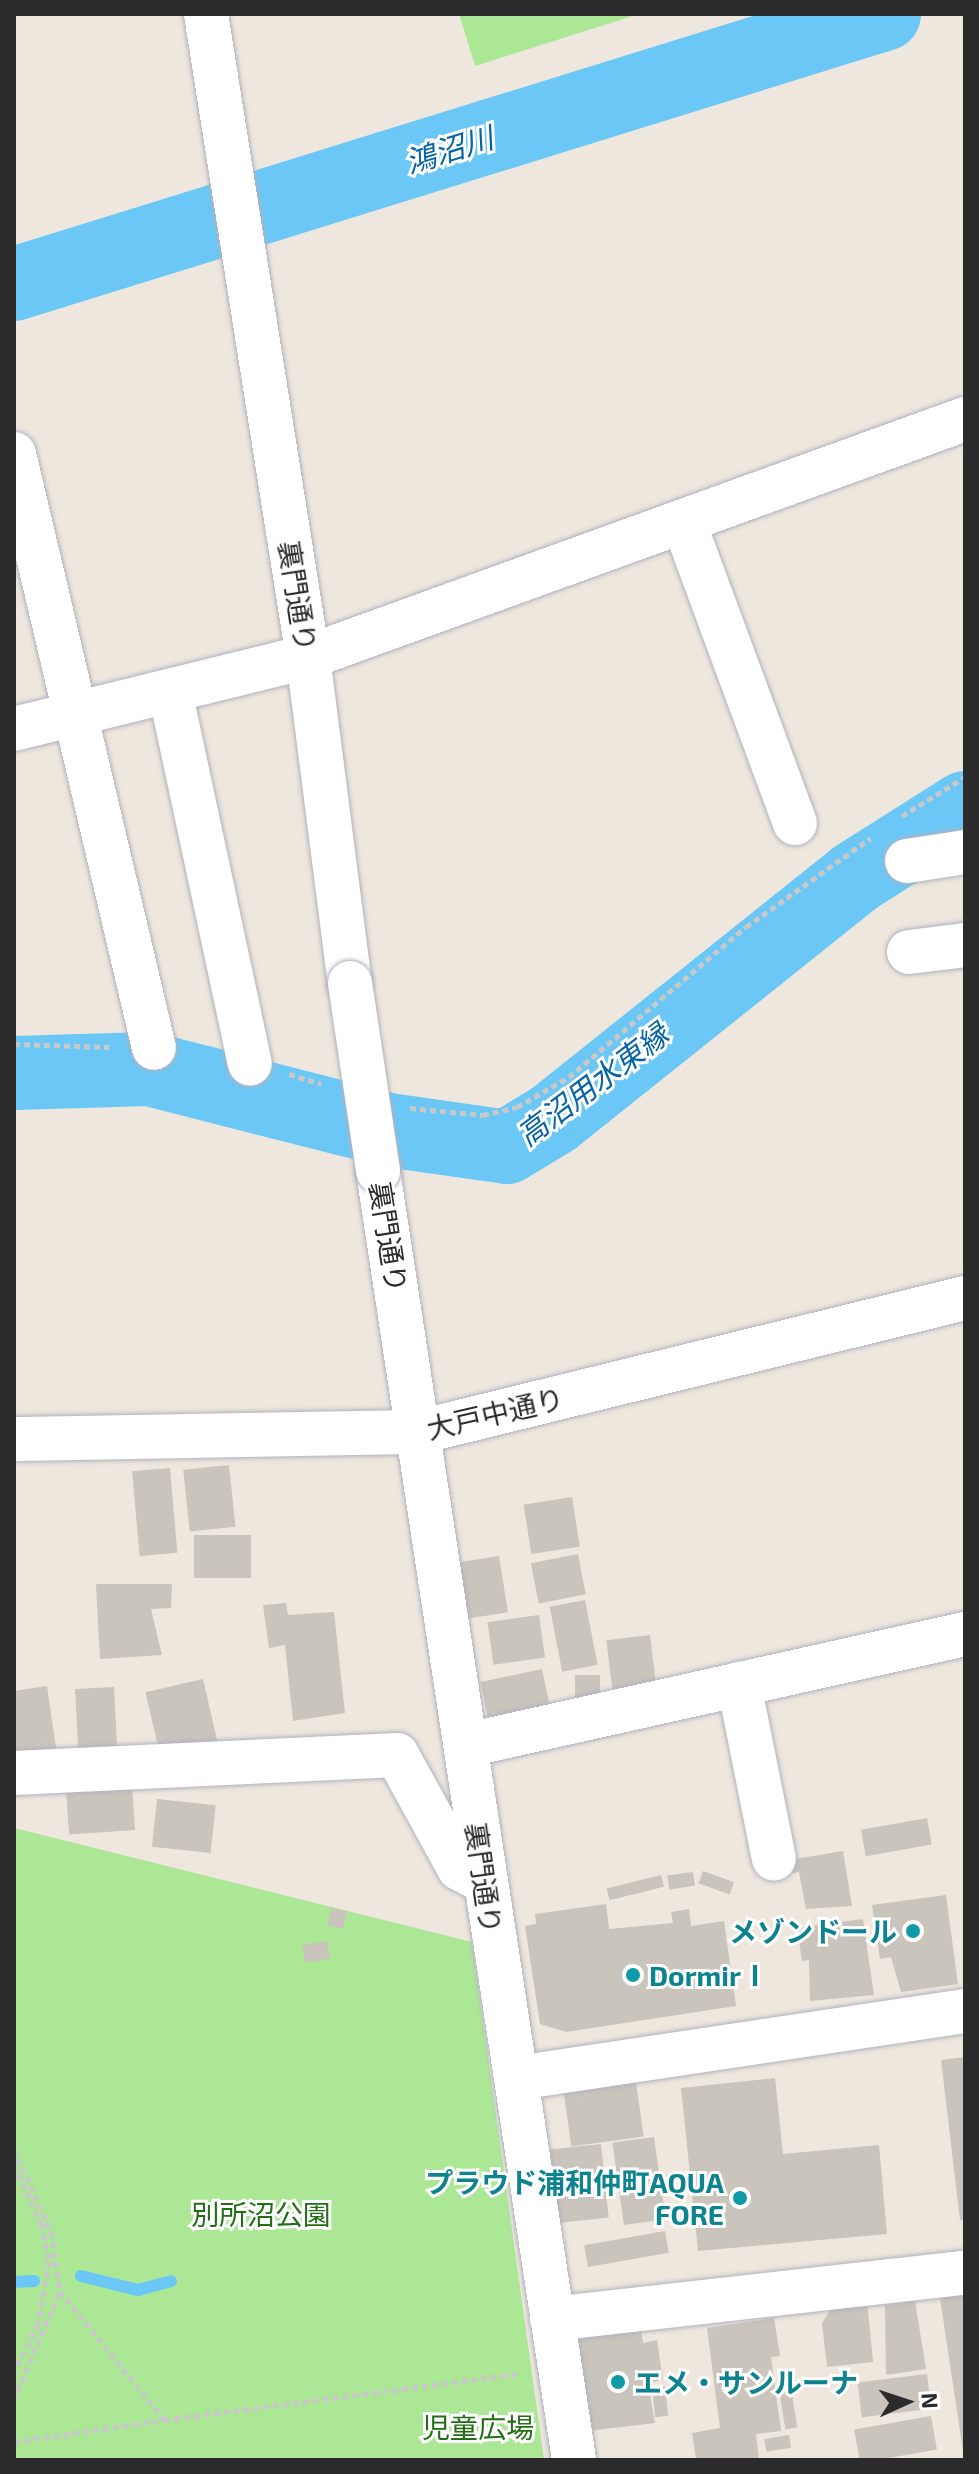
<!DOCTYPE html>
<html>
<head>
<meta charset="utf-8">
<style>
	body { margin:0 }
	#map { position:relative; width:979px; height:2474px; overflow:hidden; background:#eee7dd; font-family:"Exo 2","Noto Sans JP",sans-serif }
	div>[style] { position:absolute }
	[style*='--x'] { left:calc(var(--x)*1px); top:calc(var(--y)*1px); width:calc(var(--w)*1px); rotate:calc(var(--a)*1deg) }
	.green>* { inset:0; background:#ace796 }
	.stream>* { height:12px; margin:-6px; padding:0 6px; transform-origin:6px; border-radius:6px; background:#6ac7f6 }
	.river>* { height:74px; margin:-37px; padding:0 37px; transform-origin:37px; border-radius:37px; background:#6ac7f6 }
	.building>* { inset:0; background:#c9c4bc; transform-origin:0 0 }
	.path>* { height:5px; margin-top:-2.5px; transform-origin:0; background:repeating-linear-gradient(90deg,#c8c8c8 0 6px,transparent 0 10px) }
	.roads { filter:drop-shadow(0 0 2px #b1b2c0) drop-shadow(0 0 2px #b1b2c0) }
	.minor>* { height:44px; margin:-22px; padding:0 22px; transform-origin:22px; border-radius:22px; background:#fff }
	.bridges { filter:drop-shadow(0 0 2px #b1b2c0) drop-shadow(0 0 2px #b1b2c0) }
	.minor-bridge>* { height:44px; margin:-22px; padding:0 22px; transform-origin:22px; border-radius:22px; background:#fff }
	.dots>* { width:22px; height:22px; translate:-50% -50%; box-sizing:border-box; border:4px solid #fff; border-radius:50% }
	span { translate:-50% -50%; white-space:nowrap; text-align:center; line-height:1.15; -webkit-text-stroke:6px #fff; paint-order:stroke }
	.street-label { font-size:28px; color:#2b2b2b }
	.culture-label { font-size:28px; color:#0d838f; font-weight:700 }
	.right { translate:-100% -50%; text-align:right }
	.left { translate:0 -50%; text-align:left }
	.park-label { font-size:28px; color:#226d16 }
	.water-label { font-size:30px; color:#0664a5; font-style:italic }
	.frame { position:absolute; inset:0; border:16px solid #2b2b2b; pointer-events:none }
	.north { position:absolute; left:867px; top:2362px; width:80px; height:80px; -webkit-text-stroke:6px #fff; paint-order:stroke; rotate:87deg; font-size:22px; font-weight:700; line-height:32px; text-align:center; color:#2b2b2b }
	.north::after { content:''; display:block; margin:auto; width:28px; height:36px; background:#2b2b2b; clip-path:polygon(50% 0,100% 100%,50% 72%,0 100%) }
</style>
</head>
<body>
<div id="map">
	<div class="green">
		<div style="clip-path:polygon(459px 14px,639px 14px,475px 66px)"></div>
		<div style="clip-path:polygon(14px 1828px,472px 1942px,544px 2460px,14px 2460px)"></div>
	</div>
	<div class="stream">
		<div style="--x:81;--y:2276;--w:59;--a:13.8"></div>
		<div style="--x:138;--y:2290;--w:34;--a:-15"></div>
		<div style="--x:14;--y:2282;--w:20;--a:-3"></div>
	</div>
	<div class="river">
		<div style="--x:14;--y:284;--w:911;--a:-17.24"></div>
		<div style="--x:14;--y:1073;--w:135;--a:-1.7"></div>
		<div style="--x:149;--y:1069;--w:247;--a:14.3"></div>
		<div style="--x:388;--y:1130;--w:120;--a:8.1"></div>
		<div style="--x:507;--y:1147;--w:54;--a:-31.3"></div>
		<div style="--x:553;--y:1119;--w:388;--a:-38.6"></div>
		<div style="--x:856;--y:877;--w:129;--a:-32.3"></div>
	</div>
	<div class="building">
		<div style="left:229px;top:1465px;width:62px;height:46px;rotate:84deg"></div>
		<div style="left:170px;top:1468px;width:85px;height:38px;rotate:85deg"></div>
		<div style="left:572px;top:1497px;width:50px;height:49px;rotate:81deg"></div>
		<div style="left:194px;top:1535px;width:57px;height:43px"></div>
		<div style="left:578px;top:1554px;width:41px;height:48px;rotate:79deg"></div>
		<div style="left:499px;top:1556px;width:57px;height:40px;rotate:81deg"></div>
		<div style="clip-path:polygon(96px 1584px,172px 1584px,171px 1608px,151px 1609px,162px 1655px,100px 1659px)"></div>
		<div style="left:585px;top:1600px;width:66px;height:36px;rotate:79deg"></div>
		<div style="clip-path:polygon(286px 1603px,288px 1615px,334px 1612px,345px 1713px,293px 1721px,285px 1645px,269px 1648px,263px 1605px)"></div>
		<div style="left:539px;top:1615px;width:43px;height:52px;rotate:82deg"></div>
		<div style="left:650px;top:1635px;width:49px;height:44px;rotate:83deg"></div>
		<div style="left:542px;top:1669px;width:39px;height:63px;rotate:78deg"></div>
		<div style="left:575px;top:1675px;width:25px;height:24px"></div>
		<div style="left:203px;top:1679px;width:65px;height:59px;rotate:77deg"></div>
		<div style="clip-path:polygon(47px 1686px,58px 1762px,14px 1769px,14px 1691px)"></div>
		<div style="left:114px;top:1687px;width:63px;height:39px;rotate:87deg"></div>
		<div style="left:132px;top:1787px;width:43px;height:66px;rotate:86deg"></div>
		<div style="left:157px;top:1799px;width:59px;height:48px;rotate:6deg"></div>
		<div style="left:927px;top:1818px;width:27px;height:67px;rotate:80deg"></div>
		<div style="clip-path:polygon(843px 1851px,852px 1906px,806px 1909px,799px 1872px,792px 1873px,789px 1860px)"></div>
		<div style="left:703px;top:1871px;width:33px;height:13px;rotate:20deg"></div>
		<div style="left:693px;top:1872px;width:14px;height:26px;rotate:82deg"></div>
		<div style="left:661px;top:1875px;width:12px;height:56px;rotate:76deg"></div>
		<div style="clip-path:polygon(946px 1895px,958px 1984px,901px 1992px,891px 1957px,880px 1959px,872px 1905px)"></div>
		<div style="clip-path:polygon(606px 1904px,609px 1929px,673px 1923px,671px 1912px,689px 1909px,691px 1926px,724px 1921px,736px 2006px,566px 2032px,540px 2024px,525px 1926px,536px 1924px,535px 1914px)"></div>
		<div style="left:331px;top:1908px;width:16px;height:18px;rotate:11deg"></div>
		<div style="clip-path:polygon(863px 1919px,874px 1995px,810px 2001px,809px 1960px,802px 1961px,797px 1928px)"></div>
		<div style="left:327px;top:1941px;width:18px;height:25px;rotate:81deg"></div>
		<div style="clip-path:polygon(965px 2057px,965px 2219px,960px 2220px,941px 2060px)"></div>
		<div style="clip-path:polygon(775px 2078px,783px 2154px,879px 2145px,887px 2234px,698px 2251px,681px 2088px)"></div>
		<div style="left:636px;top:2082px;width:55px;height:73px;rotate:82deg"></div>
		<div style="left:654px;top:2137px;width:83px;height:42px;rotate:82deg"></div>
		<div style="left:601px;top:2144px;width:74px;height:52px;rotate:84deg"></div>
		<div style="left:665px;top:2231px;width:22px;height:82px;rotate:80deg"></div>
		<div style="clip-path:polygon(965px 2294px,965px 2451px,963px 2451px,940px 2298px)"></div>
		<div style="clip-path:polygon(867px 2301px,873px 2362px,827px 2367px,822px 2323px,834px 2305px)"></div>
		<div style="clip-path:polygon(915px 2301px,926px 2369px,886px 2375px,885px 2305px)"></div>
		<div style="clip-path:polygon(774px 2318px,780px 2356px,771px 2357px,781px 2431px,756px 2434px,759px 2460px,696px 2460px,692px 2433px,720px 2428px,707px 2328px)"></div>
		<div style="clip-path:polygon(641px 2330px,643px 2343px,657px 2340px,663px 2380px,648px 2383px,655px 2423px,588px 2431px,573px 2340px)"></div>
		<div style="left:927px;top:2374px;width:35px;height:70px;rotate:83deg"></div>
		<div style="left:789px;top:2375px;width:53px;height:12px;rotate:81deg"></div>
		<div style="left:665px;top:2386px;width:30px;height:13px;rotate:84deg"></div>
		<div style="left:931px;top:2416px;width:34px;height:78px;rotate:80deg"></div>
		<div style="left:789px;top:2435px;width:13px;height:25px;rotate:81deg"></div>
	</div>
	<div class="path">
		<div style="--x:902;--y:816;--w:74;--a:-31.8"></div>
		<div style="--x:14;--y:1044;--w:95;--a:1.8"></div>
		<div style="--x:289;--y:1074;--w:34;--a:17"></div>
		<div style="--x:410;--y:1108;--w:73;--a:5.5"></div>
		<div style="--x:483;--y:1115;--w:35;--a:-13"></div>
		<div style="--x:517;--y:1107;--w:60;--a:-30"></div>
		<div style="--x:569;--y:1077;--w:232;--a:-40.3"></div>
		<div style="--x:746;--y:927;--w:153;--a:-35.5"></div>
		<div style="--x:14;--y:2149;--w:91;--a:66"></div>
		<div style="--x:51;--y:2232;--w:60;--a:81.3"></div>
		<div style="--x:60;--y:2291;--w:166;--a:51.1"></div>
		<div style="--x:164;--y:2420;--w:359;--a:-7.4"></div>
		<div style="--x:14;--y:2165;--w:65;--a:65.4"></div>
		<div style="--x:41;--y:2224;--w:38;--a:78"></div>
		<div style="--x:49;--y:2261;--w:64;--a:99.9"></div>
		<div style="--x:38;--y:2324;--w:54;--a:116.6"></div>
		<div style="--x:14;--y:2400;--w:118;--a:-67.1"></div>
		<div style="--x:14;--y:2442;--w:152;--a:-8.3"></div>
	</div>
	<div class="roads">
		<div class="minor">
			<div style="--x:206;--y:14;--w:651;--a:80.99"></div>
			<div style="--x:308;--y:657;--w:329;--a:82.7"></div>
			<div style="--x:14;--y:454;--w:610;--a:76.74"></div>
			<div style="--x:684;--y:523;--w:320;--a:69.7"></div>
			<div style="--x:170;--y:691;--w:381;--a:77.9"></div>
			<div style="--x:14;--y:729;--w:303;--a:-13.8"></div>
			<div style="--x:308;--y:657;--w:699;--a:-19.91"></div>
			<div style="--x:907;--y:861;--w:59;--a:-8.8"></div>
			<div style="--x:909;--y:952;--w:56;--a:-7.1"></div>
			<div style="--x:378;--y:1171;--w:1304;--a:81.35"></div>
			<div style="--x:14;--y:1439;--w:405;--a:-1"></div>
			<div style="--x:419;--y:1432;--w:562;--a:-13.79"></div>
			<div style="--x:739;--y:1684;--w:178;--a:78.7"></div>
			<div style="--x:467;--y:1745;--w:510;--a:-12.57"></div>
			<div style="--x:14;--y:1773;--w:383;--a:-2.7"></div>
			<div style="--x:397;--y:1755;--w:129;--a:61.2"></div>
			<div style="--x:459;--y:1868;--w:27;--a:28"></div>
			<div style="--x:517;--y:2078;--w:453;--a:-8.5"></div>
			<div style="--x:552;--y:2319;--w:416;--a:-6.4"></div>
		</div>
	</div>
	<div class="bridges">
		<div class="minor-bridge">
			<div style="--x:350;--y:983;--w:190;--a:81.5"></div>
		</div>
	</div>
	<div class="dots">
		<div style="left:913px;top:1931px;background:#0f9aa8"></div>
		<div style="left:633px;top:1975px;background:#0f9aa8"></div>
		<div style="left:740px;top:2198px;background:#0f9aa8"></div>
		<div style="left:618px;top:2382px;background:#0f9aa8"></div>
	</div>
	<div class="street-label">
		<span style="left:298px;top:596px;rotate:81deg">裏門通り</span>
		<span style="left:389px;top:1237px;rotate:81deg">裏門通り</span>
		<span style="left:495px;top:1413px;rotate:-13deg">大戸中通り</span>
		<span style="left:484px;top:1878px;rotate:82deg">裏門通り</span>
	</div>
	<div class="culture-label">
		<span class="right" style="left:897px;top:1931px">メゾンドール</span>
		<span class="left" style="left:649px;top:1975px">DormirⅠ</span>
		<span class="right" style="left:724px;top:2198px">プラウド浦和仲町AQUA<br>FORE</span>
		<span class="left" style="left:634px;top:2382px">エメ・サンルーナ</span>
	</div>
	<div class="park-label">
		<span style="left:261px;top:2214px">別所沼公園</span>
		<span style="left:478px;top:2427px">児童広場</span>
	</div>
	<div class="water-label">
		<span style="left:449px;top:149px;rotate:-17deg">鴻沼川</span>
		<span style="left:592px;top:1084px;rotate:-37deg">高沼用水東縁</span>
	</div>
	<div class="frame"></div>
	<div class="north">N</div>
</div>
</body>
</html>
